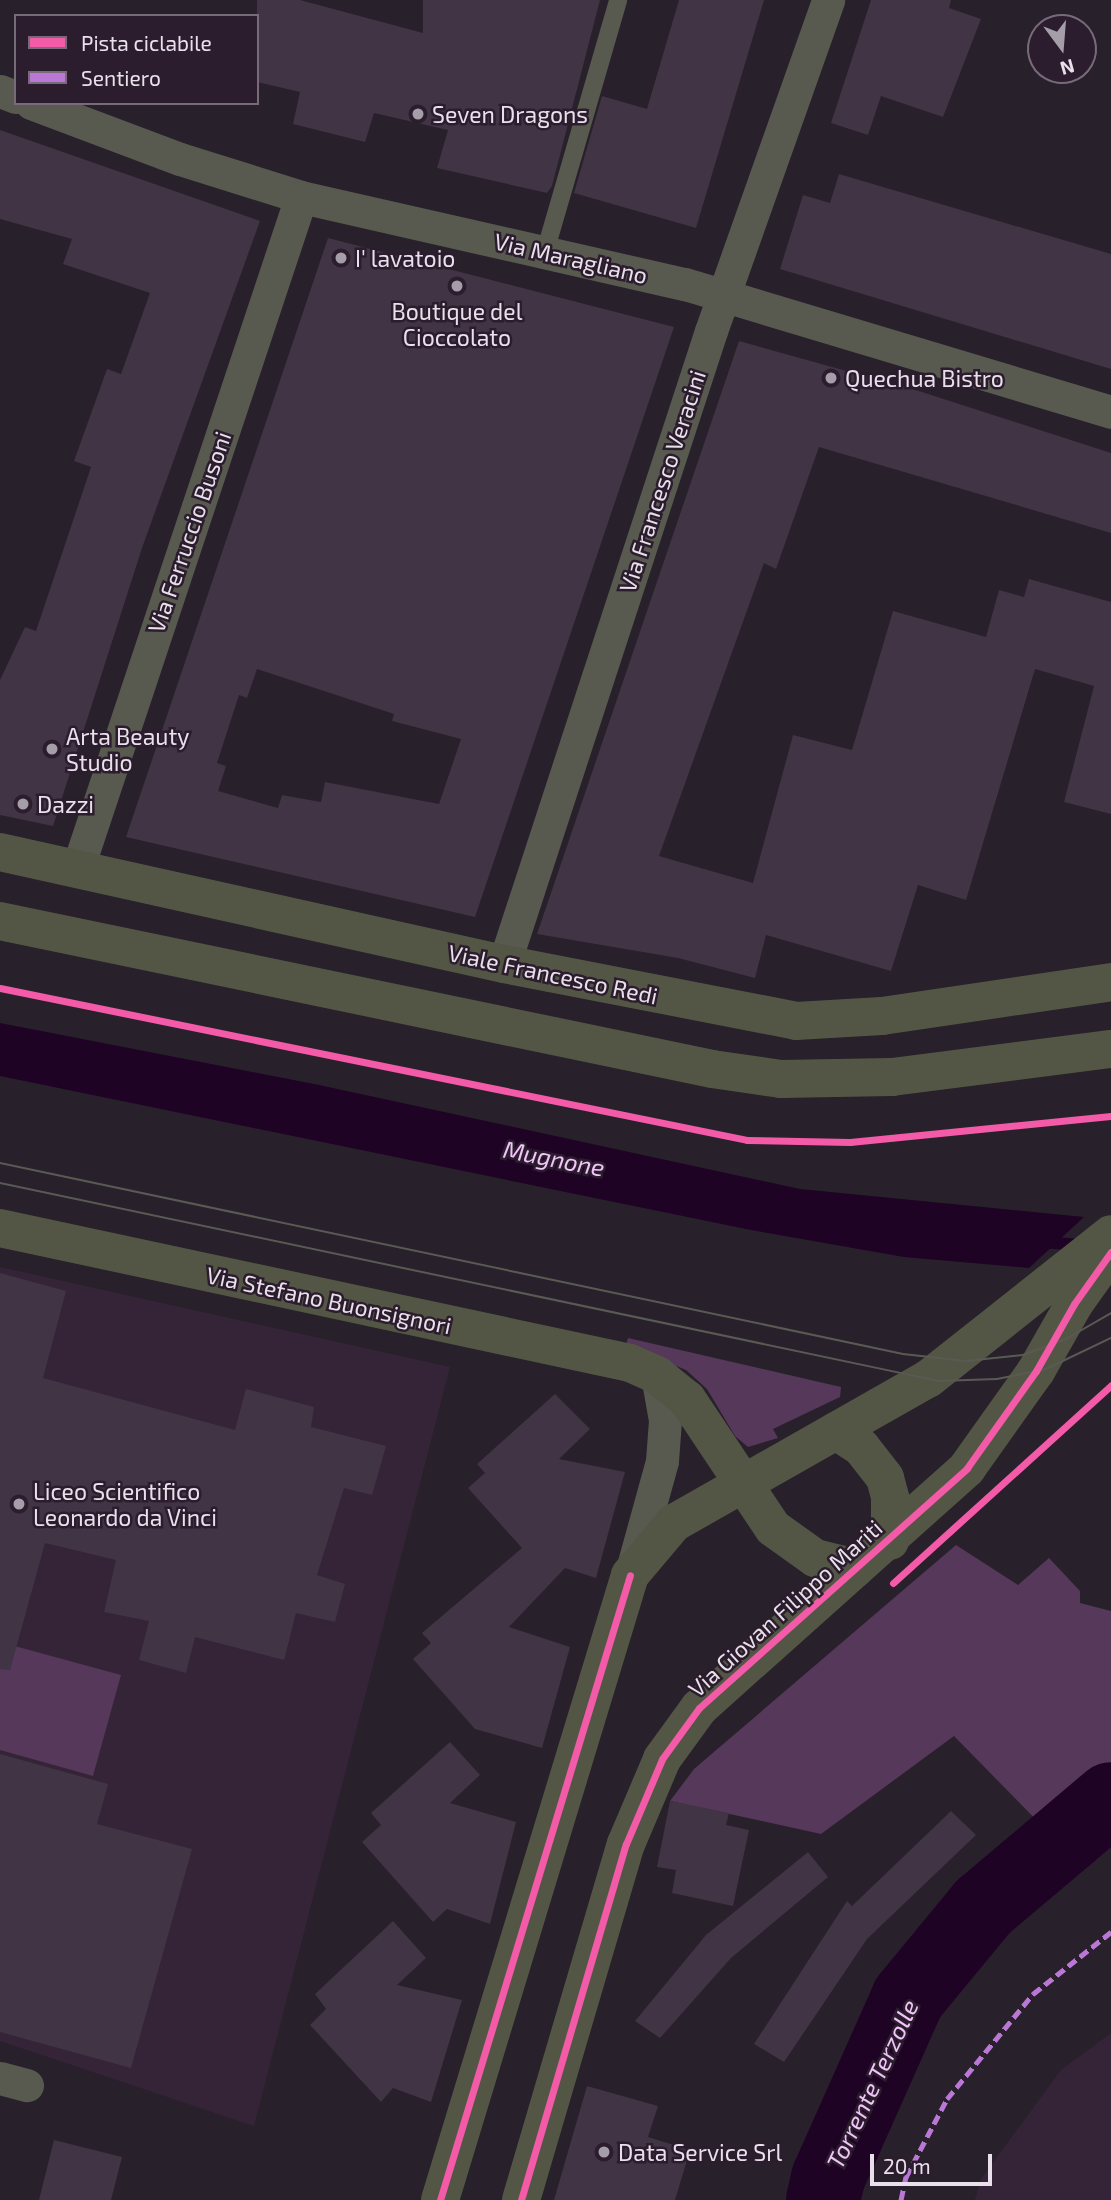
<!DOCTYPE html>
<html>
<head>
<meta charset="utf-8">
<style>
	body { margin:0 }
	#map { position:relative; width:1111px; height:2200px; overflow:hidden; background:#28202a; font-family:"Exo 2",sans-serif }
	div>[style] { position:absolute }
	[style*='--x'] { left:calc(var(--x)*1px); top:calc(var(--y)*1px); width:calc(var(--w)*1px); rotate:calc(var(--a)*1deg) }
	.built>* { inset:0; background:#352438 }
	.green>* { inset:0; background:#55385a }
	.water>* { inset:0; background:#1f0325 }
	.stream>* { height:12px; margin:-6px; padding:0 6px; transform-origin:6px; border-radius:6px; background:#1f0325 }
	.river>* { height:74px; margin:-37px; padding:0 37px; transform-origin:37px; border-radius:37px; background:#1f0325 }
	.building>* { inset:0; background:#413444 }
	.lane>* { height:18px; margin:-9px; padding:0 9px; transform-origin:9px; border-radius:9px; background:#58594f }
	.street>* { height:33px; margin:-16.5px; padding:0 16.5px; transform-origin:16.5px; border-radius:16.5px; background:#58594f }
	.secondary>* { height:38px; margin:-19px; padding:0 19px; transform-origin:19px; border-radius:19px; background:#545645 }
	.primary>* { height:38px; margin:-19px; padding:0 19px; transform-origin:19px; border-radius:19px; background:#545645 }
	.tram>* { height:2px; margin:-1px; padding:0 1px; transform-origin:1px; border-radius:1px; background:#5a5a54 }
	.quiet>* { height:5px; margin-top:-2.5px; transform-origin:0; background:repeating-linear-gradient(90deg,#ba77d6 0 10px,transparent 0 15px) }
	.cycleway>* { height:7px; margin:-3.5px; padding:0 3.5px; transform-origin:3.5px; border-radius:3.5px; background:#f35aa7 }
	.dots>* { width:19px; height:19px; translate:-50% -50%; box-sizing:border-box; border:4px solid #2b1d2d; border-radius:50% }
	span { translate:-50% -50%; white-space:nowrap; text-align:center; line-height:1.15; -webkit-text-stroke:5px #2b1d2d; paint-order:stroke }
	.poi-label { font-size:23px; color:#e9e0eb }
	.left { translate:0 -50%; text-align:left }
	.street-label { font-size:23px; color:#e9e0eb }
	.water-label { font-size:24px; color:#f1c5fa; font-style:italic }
	.legend { position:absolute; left:14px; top:14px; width:245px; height:91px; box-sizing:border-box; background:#2b1d2d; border:2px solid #776b79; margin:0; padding:9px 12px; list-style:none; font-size:21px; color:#e9e0eb }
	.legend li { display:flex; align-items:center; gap:14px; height:35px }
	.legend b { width:35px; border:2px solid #776b79 }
	.north { position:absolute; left:1027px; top:14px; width:70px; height:70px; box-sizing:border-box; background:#2b1d2d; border:2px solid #776b79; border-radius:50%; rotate:164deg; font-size:19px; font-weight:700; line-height:28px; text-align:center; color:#e9e0eb }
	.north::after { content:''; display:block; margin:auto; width:24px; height:32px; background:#a59da7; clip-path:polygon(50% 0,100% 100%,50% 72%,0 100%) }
	.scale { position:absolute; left:870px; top:2154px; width:122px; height:32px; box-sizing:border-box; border:4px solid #e9e0eb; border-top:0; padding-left:9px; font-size:21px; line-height:24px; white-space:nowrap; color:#e9e0eb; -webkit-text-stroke:5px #2b1d2d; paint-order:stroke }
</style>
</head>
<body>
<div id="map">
	<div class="built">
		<div style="clip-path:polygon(0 1267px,450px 1367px,254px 2126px,0 2041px)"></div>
		<div style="clip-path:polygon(1111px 2033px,1111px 2200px,975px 2200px,981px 2179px,1061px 2070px)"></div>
	</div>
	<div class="green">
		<div style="clip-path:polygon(628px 1338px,841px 1387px,840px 1397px,773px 1429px,778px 1438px,748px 1447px,735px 1436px,707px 1389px,686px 1370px,626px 1345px)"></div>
		<div style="clip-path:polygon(956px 1545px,1018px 1585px,1049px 1558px,1080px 1591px,1080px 1603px,1111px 1611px,1111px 1782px,1048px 1832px,954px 1736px,821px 1834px,670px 1801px,694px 1769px)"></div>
		<div style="clip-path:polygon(0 1642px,121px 1675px,93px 1776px,0 1750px)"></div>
	</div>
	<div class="water">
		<div style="clip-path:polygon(0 1023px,319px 1085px,800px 1189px,1084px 1217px,1029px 1268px,904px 1257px,751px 1230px,0 1076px)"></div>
	</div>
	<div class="stream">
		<div style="--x:1039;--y:1242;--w:45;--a:3.8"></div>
	</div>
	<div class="river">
		<div style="--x:823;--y:2200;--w:23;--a:-77"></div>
		<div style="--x:828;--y:2178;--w:197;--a:-66"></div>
		<div style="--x:908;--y:1998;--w:118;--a:-50.5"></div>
		<div style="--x:983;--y:1907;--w:167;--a:-40.2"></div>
	</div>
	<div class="building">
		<div style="clip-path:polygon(257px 0,300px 0,423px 33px,423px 0,600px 0,552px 186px,547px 193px,437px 168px,448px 130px,374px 113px,365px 142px,293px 124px,300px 92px,257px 82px)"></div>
		<div style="clip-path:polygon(679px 0,764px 0,696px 228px,574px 193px,602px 96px,647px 109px)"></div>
		<div style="clip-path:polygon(871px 0,951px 0,949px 8px,981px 19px,943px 117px,881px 96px,868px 135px,831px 123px)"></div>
		<div style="clip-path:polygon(0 130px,260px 221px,142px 548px,53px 826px,0 815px,0 680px,25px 627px,36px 631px,91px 467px,74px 461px,107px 369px,121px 374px,150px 293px,63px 264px,72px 239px,0 219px)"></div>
		<div style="clip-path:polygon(839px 174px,1111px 254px,1111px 369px,780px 269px,803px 195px,830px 203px)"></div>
		<div style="clip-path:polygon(evenodd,328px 238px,674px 327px,475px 917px,126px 837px,328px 238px,257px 669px,394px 714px,392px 721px,461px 739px,439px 804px,325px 782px,321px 802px,282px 795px,278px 808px,218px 791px,226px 766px,217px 763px,239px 695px,247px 698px,257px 669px)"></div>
		<div style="clip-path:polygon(739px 341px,922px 392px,1111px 453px,1111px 533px,819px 447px,776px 569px,764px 563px,659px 856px,753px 883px,793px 735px,852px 750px,893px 611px,986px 637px,999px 590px,1024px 597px,1029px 579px,1111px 602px,1111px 814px,1064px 802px,1094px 686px,1035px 669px,966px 900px,918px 885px,891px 971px,766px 935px,755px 978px,678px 958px,537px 934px)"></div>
		<div style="clip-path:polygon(0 1273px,66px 1291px,43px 1378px,235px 1430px,246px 1389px,314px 1407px,311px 1427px,386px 1446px,372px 1495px,344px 1488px,317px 1575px,345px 1584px,335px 1622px,296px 1613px,284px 1660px,195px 1637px,186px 1673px,139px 1660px,149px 1621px,104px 1612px,116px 1560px,45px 1543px,10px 1670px,0 1669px)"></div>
		<div style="clip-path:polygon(555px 1394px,590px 1429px,559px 1459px,625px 1472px,596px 1578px,565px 1568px,509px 1627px,570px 1647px,542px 1748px,475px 1729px,413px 1659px,431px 1643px,422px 1633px,522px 1548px,468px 1488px,485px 1473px,477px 1464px)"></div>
		<div style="clip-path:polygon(450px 1742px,480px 1775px,450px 1803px,516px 1822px,490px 1924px,447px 1909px,433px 1922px,362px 1842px,381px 1825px,371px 1813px)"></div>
		<div style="clip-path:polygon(0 1754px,108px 1784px,97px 1824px,192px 1849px,131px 2068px,0 2032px)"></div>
		<div style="clip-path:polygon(670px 1801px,729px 1813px,726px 1825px,749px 1830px,733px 1906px,672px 1893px,676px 1870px,657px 1867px)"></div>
		<div style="clip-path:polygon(951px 1811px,976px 1835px,867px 1939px,784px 2062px,754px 2044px,847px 1901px,852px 1906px)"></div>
		<div style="clip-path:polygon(808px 1852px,828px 1877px,731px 1958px,660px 2038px,635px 2021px,706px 1935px)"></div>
		<div style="clip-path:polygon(393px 1921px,426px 1958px,397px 1985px,462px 2000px,431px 2102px,393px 2088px,381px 2102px,310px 2025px,326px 2009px,315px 1994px)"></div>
		<div style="clip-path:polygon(587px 2086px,658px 2106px,648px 2137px,690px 2150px,675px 2200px,554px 2200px)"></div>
		<div style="clip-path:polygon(54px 2140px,122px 2157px,111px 2200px,39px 2200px)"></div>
	</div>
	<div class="lane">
		<div style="--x:545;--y:252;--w:262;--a:-73.8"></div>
	</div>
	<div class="street">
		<div style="--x:0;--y:91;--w:17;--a:21"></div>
		<div style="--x:31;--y:103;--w:159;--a:20.6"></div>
		<div style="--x:180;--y:159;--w:127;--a:17.4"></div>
		<div style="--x:301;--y:197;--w:394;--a:12.8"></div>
		<div style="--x:685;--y:284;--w:445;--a:16.7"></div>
		<div style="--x:78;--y:867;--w:706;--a:-71.59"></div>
		<div style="--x:504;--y:964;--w:666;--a:-71.89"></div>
		<div style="--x:711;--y:331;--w:351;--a:-70.5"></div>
		<div style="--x:632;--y:1570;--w:113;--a:-74.6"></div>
		<div style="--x:662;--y:1461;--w:41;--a:-85.8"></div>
		<div style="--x:665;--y:1420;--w:46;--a:-100.1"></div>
		<div style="--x:0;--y:2078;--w:28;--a:15"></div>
	</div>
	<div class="secondary">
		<div style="--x:0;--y:1228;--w:644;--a:12.09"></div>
		<div style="--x:630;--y:1363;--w:30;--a:24"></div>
		<div style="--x:657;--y:1375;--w:38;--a:39"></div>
		<div style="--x:687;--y:1399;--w:155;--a:56.3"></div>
		<div style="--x:773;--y:1528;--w:52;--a:35.5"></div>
		<div style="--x:815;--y:1558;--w:42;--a:13.7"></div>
		<div style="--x:836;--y:1431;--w:30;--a:33"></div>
		<div style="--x:861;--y:1447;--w:39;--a:52"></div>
		<div style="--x:885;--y:1478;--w:20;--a:75"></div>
		<div style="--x:890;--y:1497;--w:44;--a:90"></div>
		<div style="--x:440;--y:2200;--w:653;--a:-73.09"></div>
		<div style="--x:630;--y:1575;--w:68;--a:-49.8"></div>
		<div style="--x:674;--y:1523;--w:292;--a:-29.6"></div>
		<div style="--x:928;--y:1379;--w:233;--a:-38.4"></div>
		<div style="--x:521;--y:2200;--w:371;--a:-73.6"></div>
		<div style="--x:626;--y:1844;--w:92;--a:-67"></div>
		<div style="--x:662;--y:1759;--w:63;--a:-54"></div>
		<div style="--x:699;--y:1708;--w:360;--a:-41.8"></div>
		<div style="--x:967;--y:1468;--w:119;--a:-54.6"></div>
		<div style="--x:1036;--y:1371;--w:77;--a:-60.4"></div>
		<div style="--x:1074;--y:1304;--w:64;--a:-54.6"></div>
	</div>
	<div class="primary">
		<div style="--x:0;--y:852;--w:516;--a:12.53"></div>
		<div style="--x:504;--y:964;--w:298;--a:11"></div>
		<div style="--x:796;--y:1021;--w:86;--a:-3.3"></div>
		<div style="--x:882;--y:1016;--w:232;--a:-8.4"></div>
		<div style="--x:0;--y:921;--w:727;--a:11.74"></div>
		<div style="--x:712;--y:1069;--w:70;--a:8.2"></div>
		<div style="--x:781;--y:1079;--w:111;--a:-1"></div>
		<div style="--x:892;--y:1077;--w:221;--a:-7.3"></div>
	</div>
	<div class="tram">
		<div style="--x:0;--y:1163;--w:923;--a:11.94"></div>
		<div style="--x:903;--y:1354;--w:63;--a:6.3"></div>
		<div style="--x:966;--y:1361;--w:57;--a:-6"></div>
		<div style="--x:1023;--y:1355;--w:46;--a:-20.4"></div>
		<div style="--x:1066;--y:1339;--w:52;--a:-30"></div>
		<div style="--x:0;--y:1183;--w:960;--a:11.91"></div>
		<div style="--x:939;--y:1381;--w:58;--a:-2"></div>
		<div style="--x:997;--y:1379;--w:50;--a:-11.5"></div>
		<div style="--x:1046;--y:1369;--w:72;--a:-25.5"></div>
	</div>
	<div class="quiet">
		<div style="--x:901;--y:2200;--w:24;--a:-78"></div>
		<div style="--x:906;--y:2177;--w:88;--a:-62.3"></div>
		<div style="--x:947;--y:2099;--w:136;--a:-50.7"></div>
		<div style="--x:1033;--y:1994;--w:100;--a:-38.5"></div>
	</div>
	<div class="cycleway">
		<div style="--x:0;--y:988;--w:762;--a:11.5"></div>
		<div style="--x:747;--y:1140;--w:103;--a:1.1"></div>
		<div style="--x:850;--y:1142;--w:262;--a:-5.7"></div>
		<div style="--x:893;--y:1583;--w:294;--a:-42.2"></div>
		<div style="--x:440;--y:2200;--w:653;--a:-73.09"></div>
		<div style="--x:521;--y:2200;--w:371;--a:-73.6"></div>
		<div style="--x:626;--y:1844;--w:92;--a:-67"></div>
		<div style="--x:662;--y:1759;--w:63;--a:-54"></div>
		<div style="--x:699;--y:1708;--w:360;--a:-41.8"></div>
		<div style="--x:967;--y:1468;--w:119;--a:-54.6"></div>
		<div style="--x:1036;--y:1371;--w:77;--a:-60.4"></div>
		<div style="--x:1074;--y:1304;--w:64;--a:-54.6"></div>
	</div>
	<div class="dots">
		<div style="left:418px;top:114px;background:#a59da7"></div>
		<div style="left:341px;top:258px;background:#a59da7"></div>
		<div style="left:457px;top:286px;background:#a59da7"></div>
		<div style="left:831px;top:378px;background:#a59da7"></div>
		<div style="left:52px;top:749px;background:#a59da7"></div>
		<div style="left:23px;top:804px;background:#a59da7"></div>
		<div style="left:19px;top:1504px;background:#a59da7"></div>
		<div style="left:604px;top:2152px;background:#a59da7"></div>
	</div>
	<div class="poi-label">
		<span class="left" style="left:432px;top:114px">Seven Dragons</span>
		<span class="left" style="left:355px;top:258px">I' lavatoio</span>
		<span style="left:457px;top:324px">Boutique del<br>Cioccolato</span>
		<span class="left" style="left:845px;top:378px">Quechua Bistro</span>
		<span class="left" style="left:66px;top:749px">Arta Beauty<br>Studio</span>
		<span class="left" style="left:37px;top:804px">Dazzi</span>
		<span class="left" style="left:33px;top:1504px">Liceo Scientifico<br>Leonardo da Vinci</span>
		<span class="left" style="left:618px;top:2152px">Data Service Srl</span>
	</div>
	<div class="street-label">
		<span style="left:571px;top:258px;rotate:13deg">Via Maragliano</span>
		<span style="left:662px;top:481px;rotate:-72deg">Via Francesco Veracini</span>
		<span style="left:189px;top:532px;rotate:-71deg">Via Ferruccio Busoni</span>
		<span style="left:553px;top:974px;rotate:12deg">Viale Francesco Redi</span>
		<span style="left:329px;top:1300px;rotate:12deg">Via Stefano Buonsignori</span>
		<span style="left:785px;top:1608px;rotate:-42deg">Via Giovan Filippo Mariti</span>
	</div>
	<div class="water-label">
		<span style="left:554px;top:1158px;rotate:11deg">Mugnone</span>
		<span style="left:872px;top:2084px;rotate:-65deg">Torrente Terzolle</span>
	</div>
	<ul class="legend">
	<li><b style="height:9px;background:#f35aa7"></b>Pista ciclabile</li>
	<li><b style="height:9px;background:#ba77d6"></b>Sentiero</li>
	</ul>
	<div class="north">N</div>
	<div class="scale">20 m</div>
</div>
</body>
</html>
